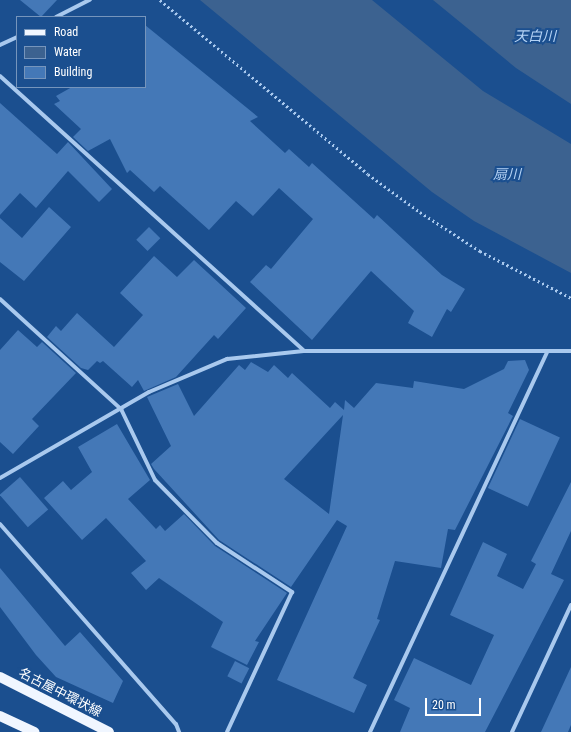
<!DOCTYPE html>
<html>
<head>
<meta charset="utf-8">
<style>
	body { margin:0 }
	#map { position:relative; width:571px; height:732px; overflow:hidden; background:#1b4f8f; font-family:"Roboto Condensed","Noto Sans JP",sans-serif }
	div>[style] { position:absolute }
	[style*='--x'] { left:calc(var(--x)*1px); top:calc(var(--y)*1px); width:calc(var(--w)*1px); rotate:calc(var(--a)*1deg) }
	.water>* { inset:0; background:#3c6290 }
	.building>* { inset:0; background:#4478b7; transform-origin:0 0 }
	.path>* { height:2.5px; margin-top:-1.25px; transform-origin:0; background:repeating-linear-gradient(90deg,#a9c9ee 0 2px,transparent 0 5px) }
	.minor>* { height:4px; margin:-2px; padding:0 2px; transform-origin:2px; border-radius:2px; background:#a9c9ee }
	.primary>* { height:10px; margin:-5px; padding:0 5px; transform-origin:5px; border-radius:5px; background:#f0f6ff }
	span { translate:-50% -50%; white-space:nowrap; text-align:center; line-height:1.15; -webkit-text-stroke:4px #1b4f8f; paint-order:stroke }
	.street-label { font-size:13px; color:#fff }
	.water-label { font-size:14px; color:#b5d3f5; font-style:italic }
	.legend { position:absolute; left:16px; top:16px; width:130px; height:72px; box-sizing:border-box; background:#1b4f8f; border:1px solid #7695bc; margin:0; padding:5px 7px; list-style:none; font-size:12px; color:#fff }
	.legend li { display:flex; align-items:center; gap:8px; height:20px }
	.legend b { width:20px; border:1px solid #7695bc }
	.scale { position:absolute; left:425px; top:698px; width:56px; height:18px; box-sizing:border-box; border:2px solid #fff; border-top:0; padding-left:5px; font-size:12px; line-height:14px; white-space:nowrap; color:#fff; -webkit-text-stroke:3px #1b4f8f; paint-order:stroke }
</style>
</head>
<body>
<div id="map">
	<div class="water">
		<div style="clip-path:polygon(200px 0,372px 0,483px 91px,571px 144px,571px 273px,474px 221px,432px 192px)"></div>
		<div style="clip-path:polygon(433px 0,571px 0,571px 104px,516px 68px)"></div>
	</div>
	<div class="building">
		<div style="clip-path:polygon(20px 0,57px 0,41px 17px)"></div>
		<div style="clip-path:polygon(145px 25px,258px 117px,250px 121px,285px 153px,289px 149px,309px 167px,312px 163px,374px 219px,377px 215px,442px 275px,465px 289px,451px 312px,447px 309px,432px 337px,408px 323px,414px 311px,371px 271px,312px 340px,250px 282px,266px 265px,271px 269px,313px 219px,279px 188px,253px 216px,236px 201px,209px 230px,160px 186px,154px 192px,130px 170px,127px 173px,110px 139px,88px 151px,73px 137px,81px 129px,54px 104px,60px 101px,56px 96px,72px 87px,145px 87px)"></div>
		<div style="clip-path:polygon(0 103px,57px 154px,68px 142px,112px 189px,99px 202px,68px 171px,36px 208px,20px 193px,0 215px)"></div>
		<div style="clip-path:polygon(49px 207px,71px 227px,24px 281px,0 262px,0 218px,22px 238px)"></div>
		<div style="left:149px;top:227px;width:16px;height:18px;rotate:45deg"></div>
		<div style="clip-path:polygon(154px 256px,177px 277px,194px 260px,246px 308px,218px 339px,214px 335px,176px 377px,144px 391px,138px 380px,132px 387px,103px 361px,100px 363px,97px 361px,88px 370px,81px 368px,47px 337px,56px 326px,61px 331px,77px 313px,114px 347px,143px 315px,120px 293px)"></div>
		<div style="clip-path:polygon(18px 330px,37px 347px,42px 342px,76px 373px,32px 419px,39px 426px,13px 454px,0 442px,0 350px)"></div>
		<div style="clip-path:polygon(evenodd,525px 360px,529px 370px,508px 413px,513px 416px,455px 530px,448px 529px,441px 568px,395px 561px,377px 619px,380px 620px,353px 678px,367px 685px,354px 713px,277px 680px,347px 526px,337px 520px,291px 587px,219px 540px,154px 469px,151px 464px,171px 446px,147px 397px,178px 384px,194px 416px,239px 365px,245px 370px,251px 362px,268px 372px,274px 365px,288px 378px,292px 373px,330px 408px,335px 402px,344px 410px,345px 400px,354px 408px,376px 383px,413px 388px,414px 381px,464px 389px,504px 369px,508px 361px,525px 360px,343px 415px,329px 514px,284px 479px,343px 415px)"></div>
		<div style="left:520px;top:419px;width:44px;height:76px;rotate:25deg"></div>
		<div style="clip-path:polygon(117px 424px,150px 480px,128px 499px,156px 529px,160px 525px,165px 531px,184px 514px,215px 546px,287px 593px,255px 641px,259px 642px,247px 665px,211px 647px,223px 622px,159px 578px,146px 590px,131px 573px,146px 561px,106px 518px,82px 540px,44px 498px,63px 481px,71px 490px,92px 472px,78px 447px)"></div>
		<div style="left:20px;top:477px;width:43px;height:27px;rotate:49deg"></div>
		<div style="clip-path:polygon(571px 482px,571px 531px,551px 574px,564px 580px,485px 732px,400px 732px,410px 708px,394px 700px,414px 658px,471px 685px,494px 635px,450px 615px,483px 542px,507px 554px,497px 576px,523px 589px,536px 564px,531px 561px)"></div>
		<div style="clip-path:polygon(0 568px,65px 646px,80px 632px,123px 681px,113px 703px,56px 677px,36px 655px,0 607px)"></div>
		<div style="left:235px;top:661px;width:16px;height:17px;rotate:27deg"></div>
		<div style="clip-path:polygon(571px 667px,571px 725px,568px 732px,541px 732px)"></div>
	</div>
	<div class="path">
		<div style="--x:160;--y:0;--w:271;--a:39.9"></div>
		<div style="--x:368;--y:174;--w:64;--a:36.2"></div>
		<div style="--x:420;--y:212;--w:72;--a:33"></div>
		<div style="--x:480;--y:251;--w:102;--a:27.3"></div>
	</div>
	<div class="minor">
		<div style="--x:56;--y:17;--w:38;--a:-27"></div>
		<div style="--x:0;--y:45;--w:19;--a:-25"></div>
		<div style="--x:0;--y:76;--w:410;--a:42.1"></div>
		<div style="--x:0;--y:299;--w:164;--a:42.3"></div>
		<div style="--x:121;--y:409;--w:79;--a:64.4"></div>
		<div style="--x:155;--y:480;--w:88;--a:45.5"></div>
		<div style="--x:217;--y:543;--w:90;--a:33.2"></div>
		<div style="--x:292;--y:592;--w:154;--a:114.9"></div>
		<div style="--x:0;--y:478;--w:172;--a:-30"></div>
		<div style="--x:149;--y:392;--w:85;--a:-22.9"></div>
		<div style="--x:227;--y:359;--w:77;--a:-5.9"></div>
		<div style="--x:304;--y:351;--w:267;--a:0"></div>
		<div style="--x:0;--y:524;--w:266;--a:48.7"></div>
		<div style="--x:176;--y:724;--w:9;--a:69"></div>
		<div style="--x:370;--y:732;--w:419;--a:-65"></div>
		<div style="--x:512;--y:732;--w:140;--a:-65.1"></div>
	</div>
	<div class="primary">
		<div style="--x:0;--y:677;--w:122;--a:26.8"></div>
		<div style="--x:0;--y:716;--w:38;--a:25"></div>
	</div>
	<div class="street-label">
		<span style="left:60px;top:693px;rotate:27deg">名古屋中環状線</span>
	</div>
	<div class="water-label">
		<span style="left:535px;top:36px">天白川</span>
		<span style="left:507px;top:174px">扇川</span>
	</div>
	<ul class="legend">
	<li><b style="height:5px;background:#f0f6ff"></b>Road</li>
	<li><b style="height:11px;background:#3c6290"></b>Water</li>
	<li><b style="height:11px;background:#4478b7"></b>Building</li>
	</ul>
	<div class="scale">20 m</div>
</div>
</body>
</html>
